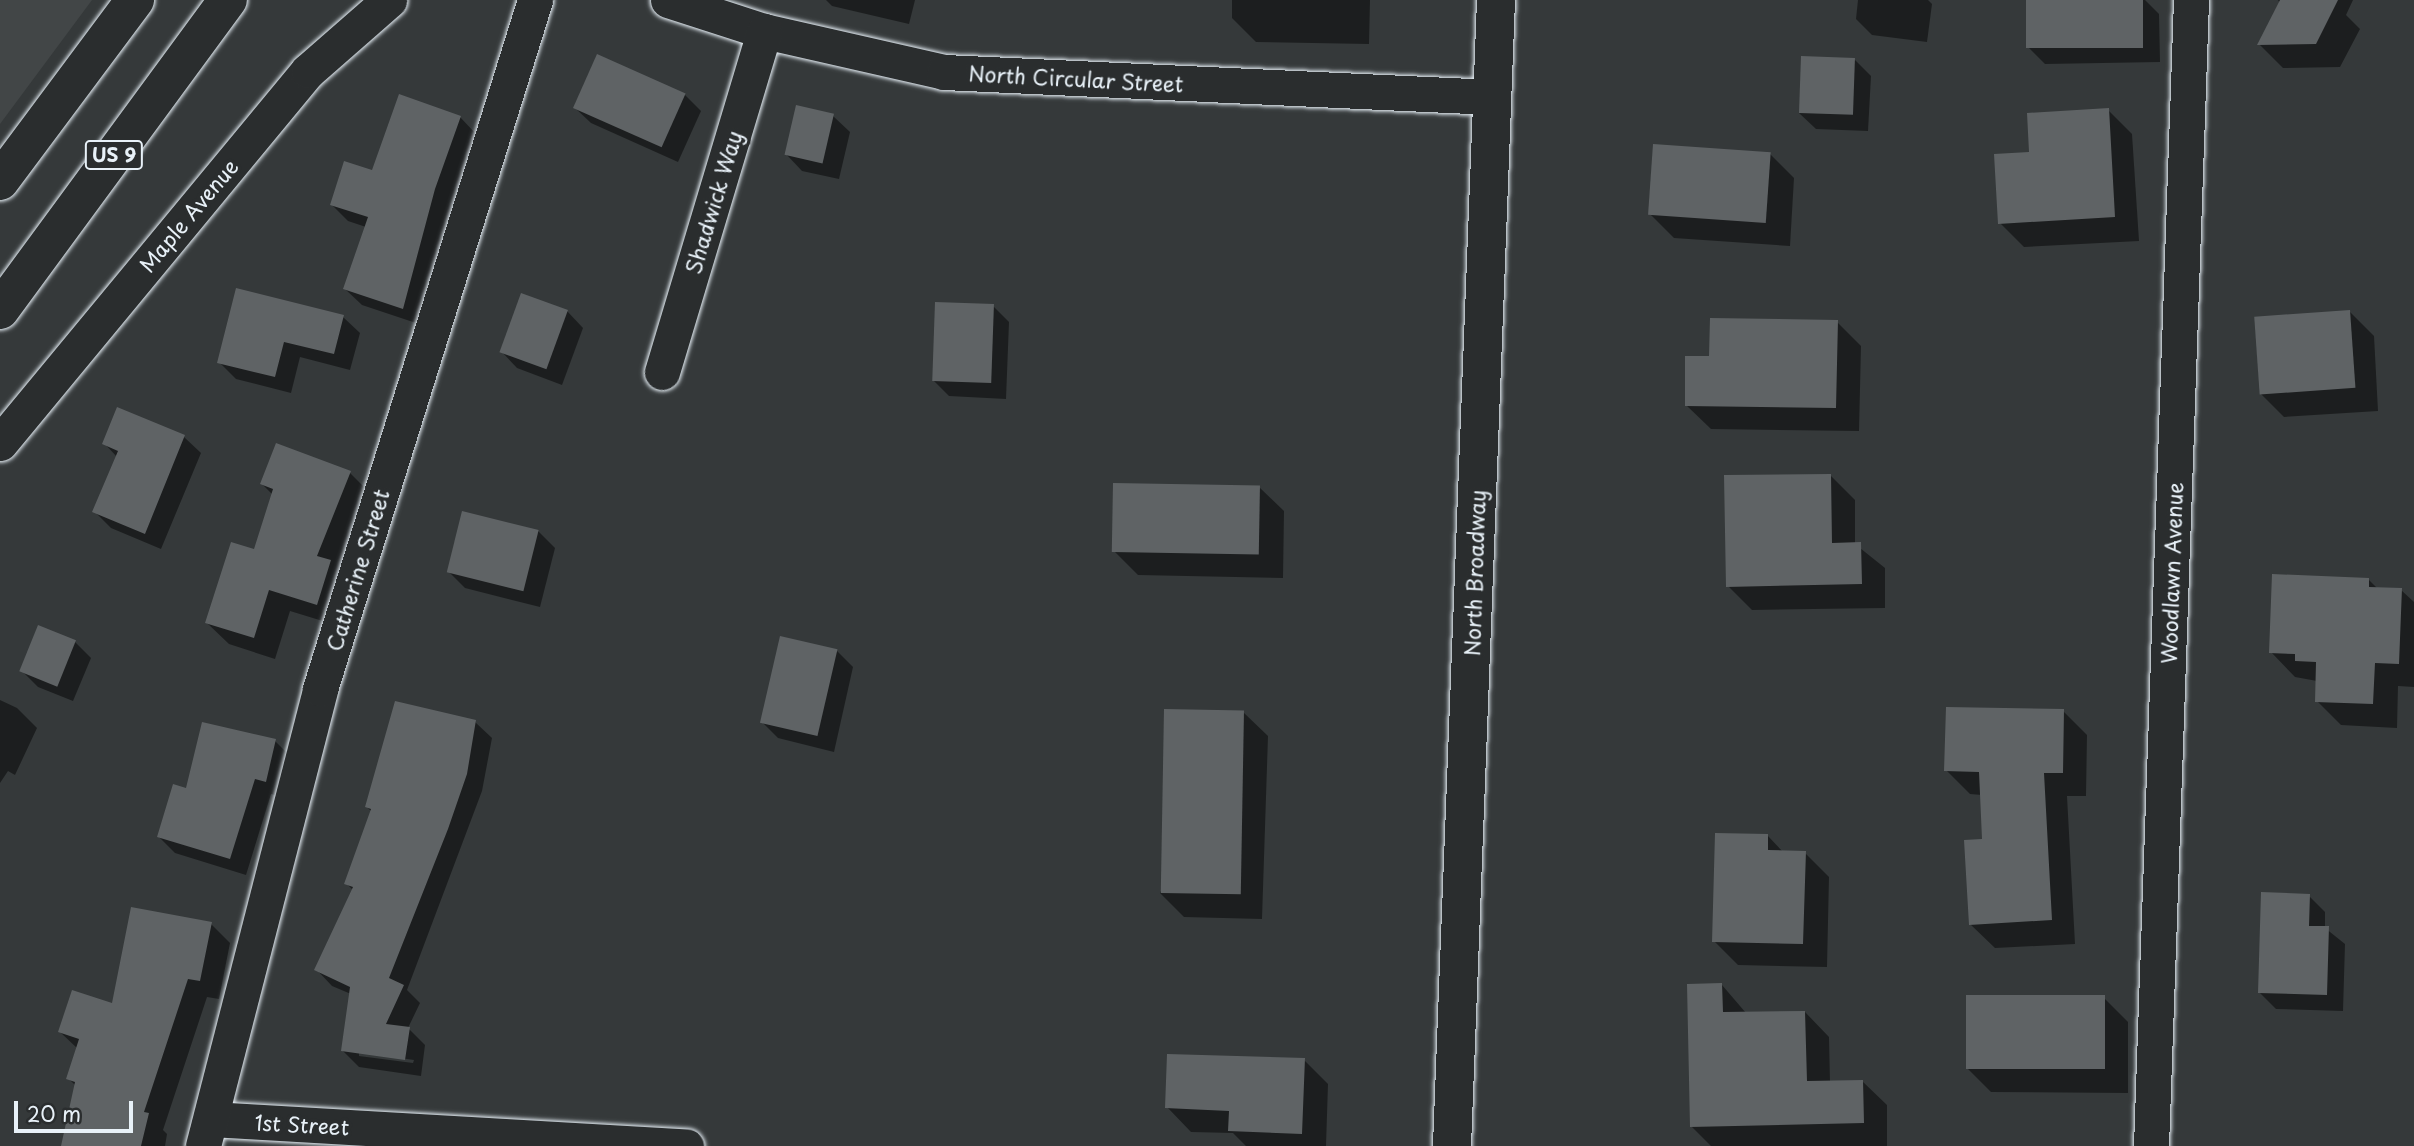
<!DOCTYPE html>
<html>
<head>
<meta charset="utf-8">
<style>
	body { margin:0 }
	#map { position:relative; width:2414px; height:1146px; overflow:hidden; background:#35393a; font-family:"Playpen Sans",sans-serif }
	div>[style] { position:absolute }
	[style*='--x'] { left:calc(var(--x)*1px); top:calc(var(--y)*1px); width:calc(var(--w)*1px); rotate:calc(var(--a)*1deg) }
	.built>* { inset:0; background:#424647 }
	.shadow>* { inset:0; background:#0007 }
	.building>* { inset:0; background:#5f6365; transform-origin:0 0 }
	.roads { filter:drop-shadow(0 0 2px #e8f1f8) drop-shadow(0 0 2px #e8f1f8) }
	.minor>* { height:35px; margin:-17.5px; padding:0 17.5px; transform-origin:17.5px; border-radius:17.5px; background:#2a2d2e }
	.tertiary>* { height:38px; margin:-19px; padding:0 19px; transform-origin:19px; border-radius:19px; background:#2a2d2e }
	.trunk>* { height:38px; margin:-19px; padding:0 19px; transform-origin:19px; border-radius:19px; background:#2a2d2e }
	span { translate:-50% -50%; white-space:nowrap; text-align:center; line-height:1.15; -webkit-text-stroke:7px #2a2d2e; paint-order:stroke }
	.shield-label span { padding:2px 5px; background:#2a2d2e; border:2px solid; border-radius:5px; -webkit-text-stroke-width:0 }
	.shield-label { font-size:19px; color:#e8f1f8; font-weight:700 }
	.street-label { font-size:21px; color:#e8f1f8 }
	.scale { position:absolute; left:14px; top:1101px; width:119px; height:32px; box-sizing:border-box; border:4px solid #e8f1f8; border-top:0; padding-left:9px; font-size:21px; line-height:24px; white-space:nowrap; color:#e8f1f8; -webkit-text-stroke:5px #2a2d2e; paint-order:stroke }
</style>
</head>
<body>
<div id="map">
	<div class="built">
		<div style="clip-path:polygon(0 0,92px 0,0 124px)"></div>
	</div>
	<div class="shadow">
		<div style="clip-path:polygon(826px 0,915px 0,909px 24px,832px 6px)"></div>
		<div style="clip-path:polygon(1232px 0,1370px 0,1369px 44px,1256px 42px,1232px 18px)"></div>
		<div style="clip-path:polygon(1858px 0,1928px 0,1932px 4px,1927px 42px,1872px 35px,1856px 19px)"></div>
		<div style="clip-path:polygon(2028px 0,2145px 0,2159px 14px,2160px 62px,2045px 64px,2029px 48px)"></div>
		<div style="clip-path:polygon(2278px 0,2353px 0,2346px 15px,2360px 29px,2340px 67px,2283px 68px,2260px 45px,2280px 3px)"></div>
		<div style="clip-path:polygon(1855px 60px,1871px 76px,1868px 131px,1816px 129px,1799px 113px)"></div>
		<div style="clip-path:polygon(685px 95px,701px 111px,678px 162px,591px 123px,574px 107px)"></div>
		<div style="clip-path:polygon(2108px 110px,2132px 134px,2139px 241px,2024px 247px,2000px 223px,2031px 153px)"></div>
		<div style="clip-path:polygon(833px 116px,850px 132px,839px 179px,802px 171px,786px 154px)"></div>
		<div style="clip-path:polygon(460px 117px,476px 134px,419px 324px,362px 305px,345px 289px,366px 227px,348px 221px,332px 205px,373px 172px)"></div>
		<div style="clip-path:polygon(1770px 154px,1794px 178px,1790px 246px,1674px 238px,1650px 214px)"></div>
		<div style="clip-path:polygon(993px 306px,1009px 322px,1006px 399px,949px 396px,933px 380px)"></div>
		<div style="clip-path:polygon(567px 311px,583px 328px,562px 385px,517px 368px,501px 351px)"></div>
		<div style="clip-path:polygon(2350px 312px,2374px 336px,2378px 411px,2284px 417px,2260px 393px)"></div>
		<div style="clip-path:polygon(343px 317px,360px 333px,350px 370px,300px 357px,291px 393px,236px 379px,219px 362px)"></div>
		<div style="clip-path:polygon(1837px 322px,1861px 346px,1859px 431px,1711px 429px,1686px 405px,1711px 358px)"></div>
		<div style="clip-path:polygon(118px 410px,184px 437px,201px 453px,161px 549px,111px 528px,94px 511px,117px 457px,104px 443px)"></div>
		<div style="clip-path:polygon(350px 473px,372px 495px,339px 626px,290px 611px,275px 659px,229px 644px,207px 623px,256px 551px,273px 495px,262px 484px)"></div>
		<div style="clip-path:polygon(1831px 476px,1855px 500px,1855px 544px,1885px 568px,1885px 608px,1752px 610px,1728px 586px)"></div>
		<div style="clip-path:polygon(1259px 487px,1284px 511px,1283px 578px,1138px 575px,1114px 551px)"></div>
		<div style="clip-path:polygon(538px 531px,555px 548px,540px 607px,465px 588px,449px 572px)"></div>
		<div style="clip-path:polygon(2368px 579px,2378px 589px,2401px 590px,2414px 602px,2414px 687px,2398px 686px,2397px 728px,2341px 725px,2317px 701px,2317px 681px,2295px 677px,2271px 652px)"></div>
		<div style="clip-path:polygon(75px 642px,91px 658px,73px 701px,38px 687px,21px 670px)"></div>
		<div style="clip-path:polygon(837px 651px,853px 667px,834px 752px,778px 738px,762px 722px)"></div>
		<div style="clip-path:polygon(0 700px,17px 708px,37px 728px,15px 775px,8px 771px,0 783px)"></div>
		<div style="clip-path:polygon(2063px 711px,2087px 735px,2086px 796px,2067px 796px,2075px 944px,1995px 948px,1970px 924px,1984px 841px,1982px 795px,1970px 794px,1946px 770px)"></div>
		<div style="clip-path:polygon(1243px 712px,1268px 736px,1262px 919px,1184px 917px,1160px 893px)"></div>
		<div style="clip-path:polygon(evenodd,475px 722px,492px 738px,482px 791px,407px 990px,420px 1003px,408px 1028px,425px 1045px,421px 1076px,359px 1067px,343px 1051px,351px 994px,332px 986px,316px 969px,353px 890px,346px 883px,372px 812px,367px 807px,475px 722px,359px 1052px,414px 1060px,413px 1063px,359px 1056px,359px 1052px)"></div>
		<div style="clip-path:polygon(275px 741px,291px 757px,282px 797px,271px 794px,246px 875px,175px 853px,159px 837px,187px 790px)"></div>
		<div style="clip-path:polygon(1768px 836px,1784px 853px,1805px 853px,1829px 877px,1827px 967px,1738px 965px,1714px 941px)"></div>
		<div style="clip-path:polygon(2309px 896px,2325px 912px,2325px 928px,2345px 944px,2343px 1011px,2276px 1009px,2260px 993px)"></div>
		<div style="clip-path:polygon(211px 924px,230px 943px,219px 999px,207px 997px,163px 1130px,167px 1134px,165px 1146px,62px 1146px,76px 1086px,68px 1078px,78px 1049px,60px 1032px,113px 1006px)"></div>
		<div style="clip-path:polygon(1722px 985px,1746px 1013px,1805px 1012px,1829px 1037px,1830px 1082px,1862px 1081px,1887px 1105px,1887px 1146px,1711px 1146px,1691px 1126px)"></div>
		<div style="clip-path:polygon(2104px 998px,2128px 1022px,2128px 1093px,1991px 1092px,1967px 1068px)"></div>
		<div style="clip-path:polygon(1304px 1060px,1328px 1084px,1326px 1146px,1246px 1146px,1233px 1133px,1191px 1132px,1167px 1107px)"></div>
	</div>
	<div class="building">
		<div style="left:2026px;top:0;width:117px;height:48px"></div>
		<div style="clip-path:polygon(2280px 0,2338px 0,2316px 44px,2257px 45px)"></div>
		<div style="left:597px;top:54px;width:97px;height:59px;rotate:24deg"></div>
		<div style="left:1801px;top:56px;width:54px;height:57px;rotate:2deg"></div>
		<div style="clip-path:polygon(399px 94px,461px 116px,435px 189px,403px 309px,343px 289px,368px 217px,330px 205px,344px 161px,372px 170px)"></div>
		<div style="left:796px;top:105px;width:39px;height:51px;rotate:13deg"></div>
		<div style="clip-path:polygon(2109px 108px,2115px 217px,1998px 224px,1994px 154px,2029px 152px,2027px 113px)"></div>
		<div style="left:1653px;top:144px;width:118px;height:71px;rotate:4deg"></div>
		<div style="clip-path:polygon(236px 288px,344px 315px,334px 354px,284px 342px,275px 377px,217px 363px)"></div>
		<div style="left:521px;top:293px;width:50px;height:63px;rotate:20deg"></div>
		<div style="left:935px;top:302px;width:59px;height:79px;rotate:2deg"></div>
		<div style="left:2350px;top:310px;width:78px;height:96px;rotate:86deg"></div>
		<div style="clip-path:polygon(1710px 318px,1838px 320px,1836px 408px,1685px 406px,1685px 356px,1709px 356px)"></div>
		<div style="clip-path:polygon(117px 407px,185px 435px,145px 534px,92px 512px,118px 451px,102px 444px)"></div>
		<div style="clip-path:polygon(276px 443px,351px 471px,317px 556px,331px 560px,317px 605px,269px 590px,254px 638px,205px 623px,231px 542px,254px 549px,273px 489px,260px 484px)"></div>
		<div style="clip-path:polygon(1831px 474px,1832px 543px,1861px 542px,1862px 584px,1726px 587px,1724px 475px)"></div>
		<div style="left:1113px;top:483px;width:147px;height:69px;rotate:1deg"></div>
		<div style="left:462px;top:511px;width:79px;height:63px;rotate:14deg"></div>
		<div style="clip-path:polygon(2272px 574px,2369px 578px,2369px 587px,2402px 588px,2399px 664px,2375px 663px,2373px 704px,2315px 702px,2316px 662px,2295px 661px,2295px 654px,2269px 653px)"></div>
		<div style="left:38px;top:625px;width:41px;height:50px;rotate:22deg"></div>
		<div style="left:780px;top:636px;width:59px;height:89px;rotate:13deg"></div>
		<div style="clip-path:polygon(395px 701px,476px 720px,467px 774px,448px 829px,389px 978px,404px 985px,386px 1024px,410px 1027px,405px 1060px,341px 1051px,350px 987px,314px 970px,353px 887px,344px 884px,371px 809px,365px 807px)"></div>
		<div style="clip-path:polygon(1946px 707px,2064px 709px,2063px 773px,2044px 773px,2052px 920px,1969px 925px,1964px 840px,1982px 839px,1979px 772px,1944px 771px)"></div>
		<div style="left:1164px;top:709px;width:80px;height:184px;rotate:1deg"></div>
		<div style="clip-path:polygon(202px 722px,276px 739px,266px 782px,255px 779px,230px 859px,157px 837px,173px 784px,186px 788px)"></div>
		<div style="clip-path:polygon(1715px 833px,1768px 834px,1768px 850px,1806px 851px,1803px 944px,1712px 942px)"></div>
		<div style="clip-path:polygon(2261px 892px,2310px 894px,2309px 926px,2329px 926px,2327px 995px,2258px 993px)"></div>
		<div style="clip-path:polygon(131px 907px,212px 922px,200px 981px,188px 979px,144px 1112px,149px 1113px,141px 1146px,61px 1146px,75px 1082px,66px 1079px,79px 1039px,58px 1032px,72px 990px,112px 1003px)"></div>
		<div style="clip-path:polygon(1722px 983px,1723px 1012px,1805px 1011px,1807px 1081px,1863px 1080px,1864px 1123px,1690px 1127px,1687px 984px)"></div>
		<div style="left:1966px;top:995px;width:139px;height:74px"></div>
		<div style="clip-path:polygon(1167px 1054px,1305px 1058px,1302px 1134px,1228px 1131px,1229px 1111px,1165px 1108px)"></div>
	</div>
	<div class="roads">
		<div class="minor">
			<div style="--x:668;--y:0;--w:101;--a:17.9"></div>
			<div style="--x:764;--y:31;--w:185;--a:12.8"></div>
			<div style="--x:944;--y:72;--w:549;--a:2.61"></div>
			<div style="--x:662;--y:372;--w:356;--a:-73.3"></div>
			<div style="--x:0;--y:443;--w:483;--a:-50.4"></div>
			<div style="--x:308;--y:71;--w:108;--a:-41.2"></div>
			<div style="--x:211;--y:1119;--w:476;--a:3.3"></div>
			<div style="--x:203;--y:1146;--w:472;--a:-75.6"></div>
			<div style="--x:320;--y:689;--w:722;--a:-72.67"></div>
			<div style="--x:2151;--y:1146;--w:1147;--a:-88"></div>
		</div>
		<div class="tertiary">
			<div style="--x:1452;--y:1146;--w:1147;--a:-87.8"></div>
		</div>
		<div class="trunk">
			<div style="--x:0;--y:181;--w:226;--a:-53.3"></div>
			<div style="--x:0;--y:310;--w:385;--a:-53.7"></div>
		</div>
	</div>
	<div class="shield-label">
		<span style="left:114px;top:155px">US 9</span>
	</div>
	<div class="street-label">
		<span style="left:1076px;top:78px;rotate:3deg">North Circular Street</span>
		<span style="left:713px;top:202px;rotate:-73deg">Shadwick Way</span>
		<span style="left:188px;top:215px;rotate:-50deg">Maple Avenue</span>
		<span style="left:357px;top:570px;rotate:-73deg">Catherine Street</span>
		<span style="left:1474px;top:573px;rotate:-88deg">North Broadway</span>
		<span style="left:2171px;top:573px;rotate:-88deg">Woodlawn Avenue</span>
		<span style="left:302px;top:1124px;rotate:3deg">1st Street</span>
	</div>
	<div class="scale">20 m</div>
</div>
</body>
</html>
